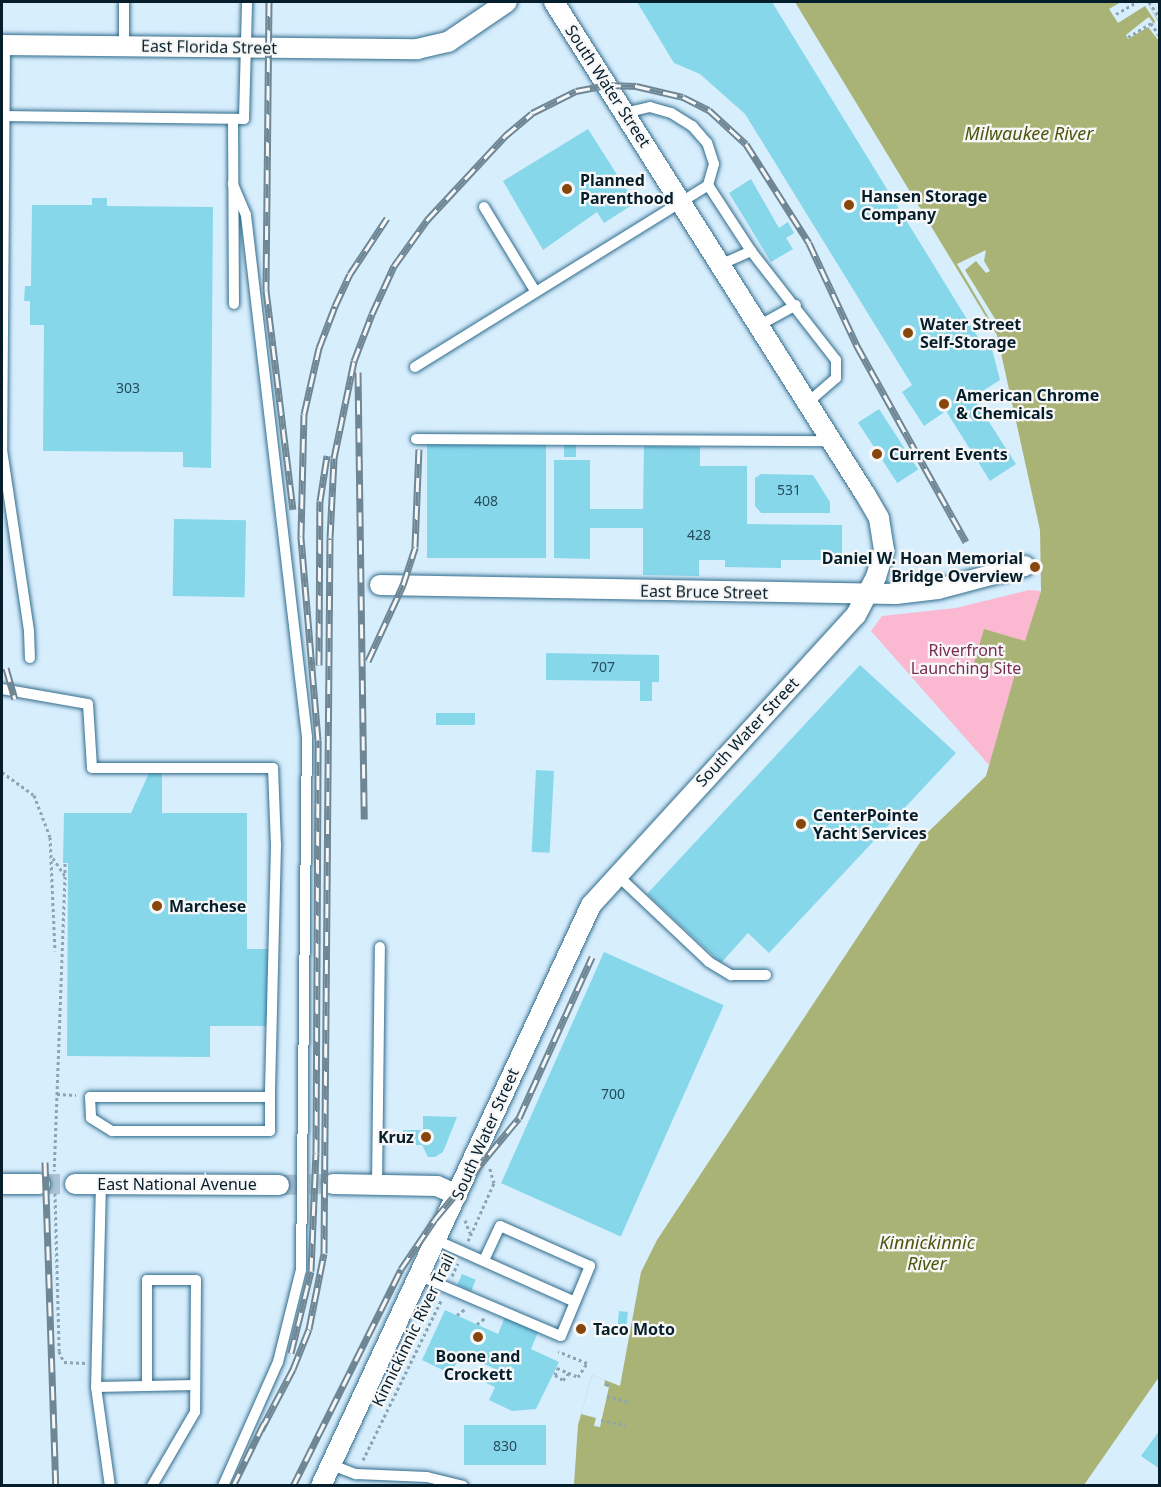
<!DOCTYPE html>
<html>
<head>
<meta charset="utf-8">
<style>
	body { margin:0 }
	#map { position:relative; width:1161px; height:1487px; overflow:hidden; background:#d7eefd; font-family:"Noto Sans",sans-serif }
	div>[style] { position:absolute }
	[style*='--x'] { left:calc(var(--x)*1px); top:calc(var(--y)*1px); width:calc(var(--w)*1px); rotate:calc(var(--a)*1deg) }
	.green>* { inset:0; background:#fbb9d1 }
	.water>* { inset:0; background:#aab376 }
	.pier>* { inset:0; background:#d7eefd }
	.building>* { inset:0; background:#87d7eb; transform-origin:0 0 }
	.minor-tunnel>* { height:20px; margin-top:-10px; transform-origin:0; background:repeating-linear-gradient(90deg,#adc4d3 0 20px,transparent 0 30px) }
	.path>* { height:3px; margin-top:-1.5px; transform-origin:0; background:repeating-linear-gradient(90deg,#8da4b3 0 3px,transparent 0 6px) }
	.roads { filter:drop-shadow(0 0 2px #316c8c) drop-shadow(0 0 2px #316c8c) }
	.service>* { height:10px; margin:-5px; padding:0 5px; transform-origin:5px; border-radius:5px; background:#fff }
	.minor>* { height:20px; margin:-10px; padding:0 10px; transform-origin:10px; border-radius:10px; background:#fff }
	.rail>* { height:7px; margin-top:-3.5px; transform-origin:0; background:repeating-linear-gradient(90deg,#f7f7f7 0 14px,#6f8795 0 28px); box-sizing:border-box; border-block:2px solid #6f8795 }
	.dots>* { width:16px; height:16px; translate:-50% -50%; box-sizing:border-box; border:3px solid #f7f7f7; border-radius:50% }
	span { translate:-50% -50%; white-space:nowrap; text-align:center; line-height:1.15; -webkit-text-stroke:4.5px #f7f7f7; paint-order:stroke }
	.number-label { font-size:14px; color:#264c5b }
	.number-label span { -webkit-text-stroke-width:0 }
	.street-label { font-size:16px; color:#051e2b }
	.poi-label { font-size:16px; color:#051e2b; font-weight:700 }
	.left { translate:0 -50%; text-align:left }
	.right { translate:-100% -50%; text-align:right }
	.park-label { font-size:16px; color:#782c4e }
	.water-label { font-size:18px; color:#4e550e; font-style:italic }
	.frame { position:absolute; inset:0; border:3px solid #051e2b; pointer-events:none }
</style>
</head>
<body>
<div id="map">
	<div class="green">
		<div style="clip-path:polygon(1029px 590px,1041px 591px,989px 765px,871px 631px,882px 616px,956px 608px)"></div>
	</div>
	<div class="water">
		<div style="clip-path:polygon(795px 2px,1147px 2px,1160px 23px,1159px 1377px,1084px 1485px,574px 1484px,578px 1425px,592px 1375px,620px 1386px,641px 1272px,657px 1240px,925px 835px,986px 776px,1015px 674px,974px 663px,984px 629px,1025px 641px,1041px 591px,1040px 530px,997px 335px)"></div>
	</div>
	<div class="pier">
		<div style="clip-path:polygon(1121px 2px,1147px 2px,1159px 23px,1159px 41px,1148px 27px,1128px 39px,1126px 35px,1146px 19px,1149px 17px,1154px 24px,1155px 21px,1145px 6px,1118px 23px,1109px 9px)"></div>
		<div style="clip-path:polygon(986px 250px,984px 261px,990px 271px,986px 273px,976px 261px,965px 270px,1000px 327px,996px 330px,957px 264px)"></div>
		<div style="clip-path:polygon(592px 1375px,605px 1380px,604px 1386px,609px 1387px,600px 1427px,594px 1426px,596px 1418px,581px 1414px)"></div>
	</div>
	<div class="building">
		<div style="clip-path:polygon(637px 2px,772px 2px,981px 342px,989px 338px,1000px 380px,973px 397px,1016px 464px,990px 481px,946px 411px,924px 426px,902px 392px,912px 385px,745px 114px,700px 74px,674px 63px)"></div>
		<div style="clip-path:polygon(588px 129px,635px 203px,604px 223px,597px 212px,543px 250px,503px 181px)"></div>
		<div style="clip-path:polygon(751px 179px,779px 228px,788px 222px,794px 233px,786px 238px,793px 249px,771px 262px,729px 193px)"></div>
		<div style="clip-path:polygon(92px 198px,107px 198px,107px 206px,213px 207px,211px 468px,183px 467px,183px 452px,43px 451px,44px 325px,30px 325px,30px 301px,24px 301px,25px 286px,31px 286px,32px 205px,92px 205px)"></div>
		<div style="left:879px;top:409px;width:72px;height:25px;rotate:57deg"></div>
		<div style="left:427px;top:444px;width:119px;height:114px"></div>
		<div style="left:564px;top:445px;width:12px;height:12px"></div>
		<div style="clip-path:polygon(644px 446px,700px 447px,700px 466px,747px 466px,747px 524px,842px 525px,842px 560px,781px 560px,781px 568px,725px 567px,725px 560px,699px 560px,699px 576px,643px 575px,643px 528px,590px 528px,590px 559px,554px 558px,554px 460px,590px 460px,590px 509px,643px 509px)"></div>
		<div style="clip-path:polygon(761px 474px,813px 475px,830px 502px,830px 513px,761px 513px,755px 506px,755px 478px)"></div>
		<div style="left:174px;top:519px;width:72px;height:77px;rotate:1deg"></div>
		<div style="clip-path:polygon(546px 653px,659px 655px,659px 682px,652px 682px,652px 701px,640px 701px,640px 681px,546px 680px)"></div>
		<div style="clip-path:polygon(860px 665px,956px 753px,769px 953px,748px 933px,721px 963px,647px 894px)"></div>
		<div style="left:436px;top:713px;width:39px;height:12px"></div>
		<div style="left:536px;top:770px;width:18px;height:82px;rotate:3deg"></div>
		<div style="clip-path:polygon(149px 773px,162px 773px,162px 813px,247px 813px,247px 949px,268px 949px,267px 1026px,210px 1026px,210px 1057px,67px 1056px,68px 863px,63px 863px,64px 813px,131px 813px)"></div>
		<div style="left:604px;top:952px;width:131px;height:253px;rotate:24deg"></div>
		<div style="clip-path:polygon(423px 1116px,457px 1117px,443px 1152px,435px 1157px,428px 1157px,422px 1145px,403px 1145px,403px 1130px,423px 1130px)"></div>
		<div style="left:462px;top:1274px;width:15px;height:12px;rotate:23deg"></div>
		<div style="clip-path:polygon(445px 1310px,498px 1334px,505px 1317px,538px 1332px,531px 1349px,559px 1362px,536px 1409px,512px 1411px,489px 1400px,495px 1387px,486px 1383px,493px 1368px,461px 1353px,451px 1374px,422px 1360px)"></div>
		<div style="left:619px;top:1311px;width:9px;height:13px;rotate:6deg"></div>
		<div style="left:546px;top:1425px;width:40px;height:82px;rotate:90deg"></div>
		<div style="clip-path:polygon(1160px 1430px,1160px 1469px,1141px 1456px)"></div>
	</div>
	<div class="minor-tunnel">
		<div style="--x:40;--y:1184;--w:35;--a:0"></div>
		<div style="--x:279;--y:1185;--w:54;--a:-1.1"></div>
	</div>
	<div class="path">
		<div style="--x:1149;--y:2;--w:19;--a:55"></div>
		<div style="--x:1116;--y:14;--w:24;--a:-30"></div>
		<div style="--x:1128;--y:37;--w:27;--a:-31"></div>
		<div style="--x:1151;--y:23;--w:17;--a:57"></div>
		<div style="--x:2;--y:772;--w:39;--a:36"></div>
		<div style="--x:34;--y:795;--w:45;--a:69.1"></div>
		<div style="--x:50;--y:837;--w:114;--a:87.5"></div>
		<div style="--x:53;--y:858;--w:22;--a:56"></div>
		<div style="--x:65;--y:876;--w:295;--a:92.1"></div>
		<div style="--x:65;--y:863;--w:10;--a:90"></div>
		<div style="--x:57;--y:1094;--w:19;--a:3"></div>
		<div style="--x:55;--y:1193;--w:158;--a:88.5"></div>
		<div style="--x:59;--y:1351;--w:12;--a:66"></div>
		<div style="--x:64;--y:1362;--w:21;--a:3"></div>
		<div style="--x:465;--y:1220;--w:14;--a:69"></div>
		<div style="--x:468;--y:1241;--w:64;--a:-65.9"></div>
		<div style="--x:494;--y:1183;--w:18;--a:-106"></div>
		<div style="--x:452;--y:1276;--w:14;--a:-65"></div>
		<div style="--x:457;--y:1315;--w:10;--a:-37"></div>
		<div style="--x:477;--y:1324;--w:10;--a:-37"></div>
		<div style="--x:555;--y:1375;--w:7;--a:-74"></div>
		<div style="--x:557;--y:1368;--w:23;--a:23"></div>
		<div style="--x:578;--y:1377;--w:17;--a:-57"></div>
		<div style="--x:587;--y:1363;--w:31;--a:-158"></div>
		<div style="--x:555;--y:1375;--w:9;--a:32"></div>
		<div style="--x:563;--y:1380;--w:9;--a:-49"></div>
		<div style="--x:607;--y:1386;--w:5;--a:-79"></div>
		<div style="--x:607;--y:1396;--w:24;--a:15"></div>
		<div style="--x:601;--y:1420;--w:25;--a:12"></div>
		<div style="--x:363;--y:1460;--w:179;--a:-63.9"></div>
	</div>
	<div class="roads">
		<div class="service">
			<div style="--x:124;--y:2;--w:44;--a:90"></div>
			<div style="--x:5;--y:45;--w:405;--a:90.4"></div>
			<div style="--x:2;--y:450;--w:183;--a:81.5"></div>
			<div style="--x:29;--y:631;--w:27;--a:88"></div>
			<div style="--x:5;--y:116;--w:239;--a:0.7"></div>
			<div style="--x:244;--y:119;--w:117;--a:-88.5"></div>
			<div style="--x:233;--y:119;--w:185;--a:89.7"></div>
			<div style="--x:708;--y:185;--w:79;--a:56.9"></div>
			<div style="--x:484;--y:207;--w:98;--a:58.7"></div>
			<div style="--x:722;--y:264;--w:32;--a:-24"></div>
			<div style="--x:751;--y:251;--w:138;--a:52.1"></div>
			<div style="--x:836;--y:360;--w:18;--a:90"></div>
			<div style="--x:836;--y:378;--w:37;--a:139"></div>
			<div style="--x:760;--y:325;--w:41;--a:-29.1"></div>
			<div style="--x:415;--y:367;--w:345;--a:-31.8"></div>
			<div style="--x:708;--y:185;--w:22;--a:-74"></div>
			<div style="--x:714;--y:164;--w:22;--a:-108"></div>
			<div style="--x:707;--y:143;--w:23;--a:-131"></div>
			<div style="--x:692;--y:126;--w:25;--a:-148"></div>
			<div style="--x:671;--y:113;--w:22;--a:-164"></div>
			<div style="--x:650;--y:107;--w:27;--a:167"></div>
			<div style="--x:416;--y:439;--w:417;--a:0.3"></div>
			<div style="--x:2;--y:689;--w:87;--a:9.9"></div>
			<div style="--x:88;--y:704;--w:64;--a:86.4"></div>
			<div style="--x:92;--y:768;--w:181;--a:0"></div>
			<div style="--x:273;--y:768;--w:77;--a:87.8"></div>
			<div style="--x:276;--y:845;--w:252;--a:91.4"></div>
			<div style="--x:270;--y:1097;--w:180;--a:180"></div>
			<div style="--x:90;--y:1097;--w:21;--a:87"></div>
			<div style="--x:91;--y:1118;--w:25;--a:32"></div>
			<div style="--x:112;--y:1131;--w:158;--a:0"></div>
			<div style="--x:270;--y:1131;--w:34;--a:-90"></div>
			<div style="--x:616;--y:874;--w:128;--a:43.4"></div>
			<div style="--x:709;--y:962;--w:26;--a:31"></div>
			<div style="--x:731;--y:975;--w:35;--a:0"></div>
			<div style="--x:101;--y:1184;--w:203;--a:91.4"></div>
			<div style="--x:96;--y:1387;--w:100;--a:82"></div>
			<div style="--x:377;--y:1184;--w:237;--a:-89.3"></div>
			<div style="--x:436;--y:1240;--w:152;--a:24"></div>
			<div style="--x:420;--y:1276;--w:153;--a:23.1"></div>
			<div style="--x:561;--y:1336;--w:76;--a:-67.5"></div>
			<div style="--x:590;--y:1266;--w:98;--a:-156"></div>
			<div style="--x:500;--y:1226;--w:38;--a:115"></div>
			<div style="--x:147;--y:1386;--w:106;--a:-90"></div>
			<div style="--x:147;--y:1280;--w:49;--a:0"></div>
			<div style="--x:196;--y:1280;--w:132;--a:90.4"></div>
			<div style="--x:195;--y:1412;--w:86;--a:120.2"></div>
			<div style="--x:96;--y:1387;--w:99;--a:-1.2"></div>
			<div style="--x:332;--y:1465;--w:26;--a:21"></div>
			<div style="--x:356;--y:1474;--w:71;--a:2.4"></div>
			<div style="--x:427;--y:1477;--w:37;--a:14"></div>
			<div style="--x:223;--y:1486;--w:136;--a:-66.1"></div>
			<div style="--x:278;--y:1362;--w:95;--a:-76"></div>
			<div style="--x:301;--y:1270;--w:533;--a:-89.36"></div>
			<div style="--x:307;--y:737;--w:526;--a:-96.67"></div>
			<div style="--x:246;--y:215;--w:34;--a:-113"></div>
		</div>
		<div class="minor">
			<div style="--x:2;--y:45;--w:415;--a:0.6"></div>
			<div style="--x:417;--y:49;--w:32;--a:-13"></div>
			<div style="--x:448;--y:42;--w:71;--a:-34.1"></div>
			<div style="--x:380;--y:585;--w:516;--a:1"></div>
			<div style="--x:896;--y:594;--w:42;--a:-6.8"></div>
			<div style="--x:938;--y:589;--w:90;--a:-14.8"></div>
			<div style="--x:2;--y:1184;--w:38;--a:0"></div>
			<div style="--x:75;--y:1184;--w:204;--a:0.3"></div>
			<div style="--x:333;--y:1184;--w:104;--a:1.1"></div>
			<div style="--x:437;--y:1186;--w:22;--a:24"></div>
			<div style="--x:321;--y:1486;--w:641;--a:-65.07"></div>
			<div style="--x:591;--y:905;--w:393;--a:-47.6"></div>
			<div style="--x:856;--y:615;--w:43;--a:-62.2"></div>
			<div style="--x:876;--y:577;--w:28;--a:-73"></div>
			<div style="--x:884;--y:550;--w:32;--a:-99"></div>
			<div style="--x:879;--y:518;--w:28;--a:-120"></div>
			<div style="--x:865;--y:494;--w:582;--a:-122.3"></div>
		</div>
	</div>
	<div class="rail">
		<div style="--x:269;--y:2;--w:288;--a:90.6"></div>
		<div style="--x:266;--y:290;--w:221;--a:83"></div>
		<div style="--x:358;--y:372;--w:447;--a:89.2"></div>
		<div style="--x:368;--y:661;--w:84;--a:-65.3"></div>
		<div style="--x:403;--y:585;--w:40;--a:-72"></div>
		<div style="--x:415;--y:547;--w:98;--a:-87.7"></div>
		<div style="--x:319;--y:665;--w:164;--a:-89.7"></div>
		<div style="--x:320;--y:501;--w:46;--a:-81.2"></div>
		<div style="--x:6;--y:668;--w:32;--a:74"></div>
		<div style="--x:45;--y:1162;--w:324;--a:88.1"></div>
		<div style="--x:291;--y:1353;--w:84;--a:-76.3"></div>
		<div style="--x:311;--y:1271;--w:118;--a:-87.6"></div>
		<div style="--x:316;--y:1153;--w:413;--a:-89.7"></div>
		<div style="--x:318;--y:740;--w:205;--a:-94.8"></div>
		<div style="--x:301;--y:536;--w:122;--a:-88.6"></div>
		<div style="--x:304;--y:414;--w:68;--a:-77.2"></div>
		<div style="--x:319;--y:348;--w:45;--a:-69.1"></div>
		<div style="--x:335;--y:306;--w:35;--a:-65"></div>
		<div style="--x:350;--y:274;--w:67;--a:-56.5"></div>
		<div style="--x:261;--y:1430;--w:69;--a:-62.3"></div>
		<div style="--x:293;--y:1369;--w:43;--a:-68.2"></div>
		<div style="--x:309;--y:1329;--w:77;--a:-78.8"></div>
		<div style="--x:324;--y:1253;--w:715;--a:-89.52"></div>
		<div style="--x:330;--y:538;--w:80;--a:-87.1"></div>
		<div style="--x:334;--y:458;--w:99;--a:-78.3"></div>
		<div style="--x:354;--y:361;--w:50;--a:-69"></div>
		<div style="--x:372;--y:314;--w:53;--a:-65.4"></div>
		<div style="--x:394;--y:266;--w:57;--a:-54.3"></div>
		<div style="--x:427;--y:220;--w:115;--a:-47.1"></div>
		<div style="--x:505;--y:136;--w:35;--a:-40"></div>
		<div style="--x:532;--y:113;--w:49;--a:-26.6"></div>
		<div style="--x:576;--y:91;--w:32;--a:-11"></div>
		<div style="--x:607;--y:85;--w:29;--a:2"></div>
		<div style="--x:636;--y:86;--w:48;--a:13.2"></div>
		<div style="--x:683;--y:97;--w:29;--a:27"></div>
		<div style="--x:709;--y:110;--w:50;--a:42.6"></div>
		<div style="--x:746;--y:144;--w:117;--a:57.5"></div>
		<div style="--x:809;--y:243;--w:114;--a:65"></div>
		<div style="--x:857;--y:346;--w:224;--a:60.9"></div>
		<div style="--x:233;--y:1486;--w:70;--a:-63.8"></div>
		<div style="--x:293;--y:1486;--w:242;--a:-63.5"></div>
		<div style="--x:401;--y:1269;--w:60;--a:-55.8"></div>
		<div style="--x:435;--y:1219;--w:131;--a:-50.3"></div>
		<div style="--x:519;--y:1118;--w:177;--a:-65.6"></div>
	</div>
	<div class="dots">
		<div style="left:567px;top:189px;background:#86460c"></div>
		<div style="left:849px;top:205px;background:#86460c"></div>
		<div style="left:908px;top:333px;background:#86460c"></div>
		<div style="left:944px;top:404px;background:#86460c"></div>
		<div style="left:877px;top:454px;background:#86460c"></div>
		<div style="left:1035px;top:567px;background:#86460c"></div>
		<div style="left:801px;top:824px;background:#86460c"></div>
		<div style="left:157px;top:906px;background:#86460c"></div>
		<div style="left:426px;top:1137px;background:#86460c"></div>
		<div style="left:581px;top:1329px;background:#86460c"></div>
		<div style="left:478px;top:1337px;background:#86460c"></div>
	</div>
	<div class="number-label">
		<span style="left:128px;top:388px">303</span>
		<span style="left:789px;top:490px">531</span>
		<span style="left:486px;top:501px">408</span>
		<span style="left:699px;top:535px">428</span>
		<span style="left:603px;top:667px">707</span>
		<span style="left:613px;top:1094px">700</span>
		<span style="left:505px;top:1446px">830</span>
	</div>
	<div class="street-label">
		<span style="left:209px;top:47px;rotate:1deg">East Florida Street</span>
		<span style="left:608px;top:86px;rotate:57deg">South Water Street</span>
		<span style="left:704px;top:592px;rotate:1deg">East Bruce Street</span>
		<span style="left:747px;top:732px;rotate:-47deg">South Water Street</span>
		<span style="left:485px;top:1134px;rotate:-66deg">South Water Street</span>
		<span style="left:177px;top:1184px">East National Avenue</span>
		<span style="left:413px;top:1330px;rotate:-64deg">Kinnickinnic River Trail</span>
	</div>
	<div class="poi-label">
		<span class="left" style="left:580px;top:189px">Planned<br>Parenthood</span>
		<span class="left" style="left:861px;top:205px">Hansen Storage<br>Company</span>
		<span class="left" style="left:920px;top:333px">Water Street<br>Self-Storage</span>
		<span class="left" style="left:956px;top:404px">American Chrome<br>&amp; Chemicals</span>
		<span class="left" style="left:889px;top:454px">Current Events</span>
		<span class="right" style="left:1023px;top:567px">Daniel W. Hoan Memorial<br>Bridge Overview</span>
		<span class="left" style="left:813px;top:824px">CenterPointe<br>Yacht Services</span>
		<span class="left" style="left:169px;top:906px">Marchese</span>
		<span class="right" style="left:414px;top:1137px">Kruz</span>
		<span class="left" style="left:593px;top:1329px">Taco Moto</span>
		<span style="left:478px;top:1365px">Boone and<br>Crockett</span>
	</div>
	<div class="park-label">
		<span style="left:966px;top:659px">Riverfront<br>Launching Site</span>
	</div>
	<div class="water-label">
		<span style="left:1029px;top:133px">Milwaukee River</span>
		<span style="left:927px;top:1253px">Kinnickinnic<br>River</span>
	</div>
	<div class="frame"></div>
</div>
</body>
</html>
